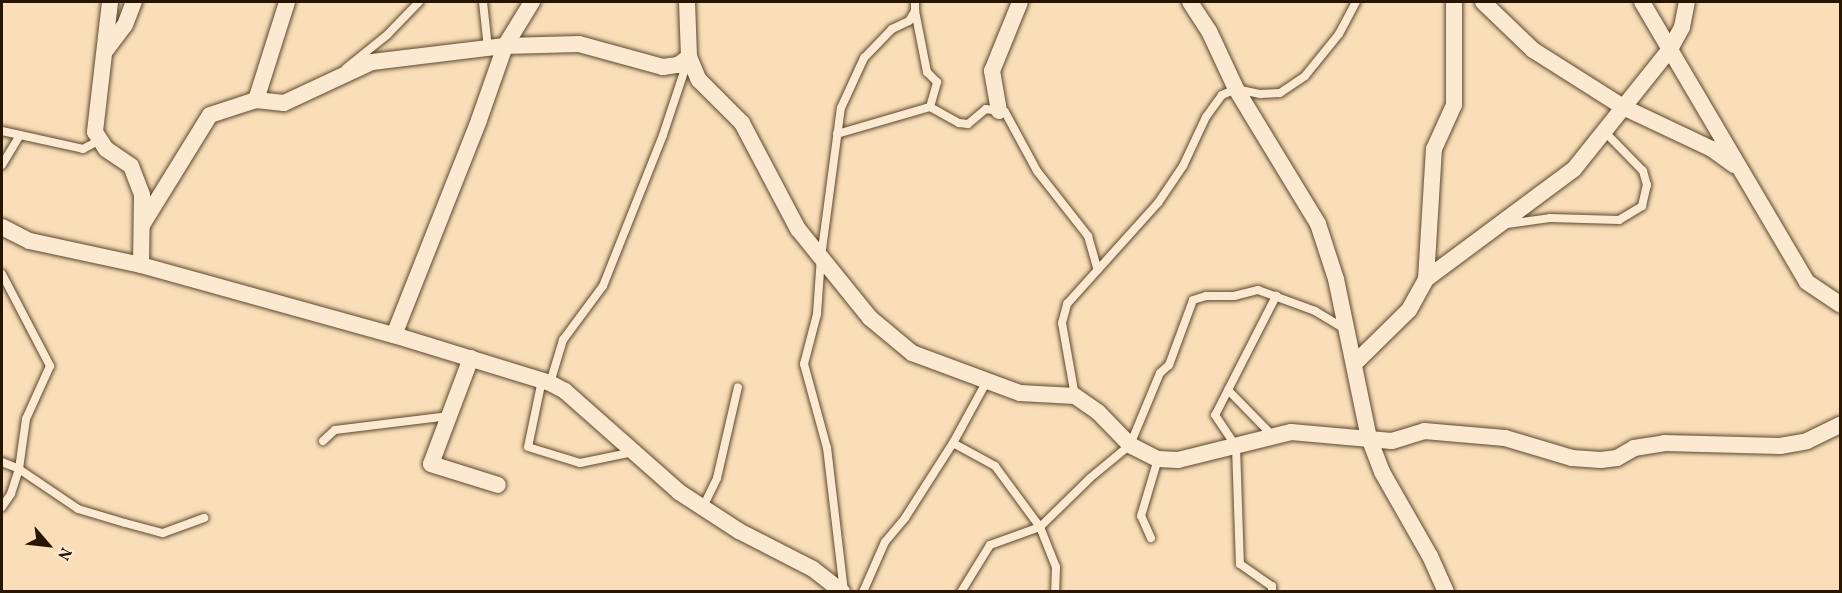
<!DOCTYPE html>
<html>
<head>
<meta charset="utf-8">
<style>
	body { margin:0 }
	#map { position:relative; width:1842px; height:593px; overflow:hidden; background:#f9deb8; font-family:Vollkorn,serif }
	div>[style] { position:absolute }
	[style*='--x'] { left:calc(var(--x)*1px); top:calc(var(--y)*1px); width:calc(var(--w)*1px); rotate:calc(var(--a)*1deg) }
	.roads { filter:drop-shadow(0 0 2px #5c472e) drop-shadow(0 0 2px #5c472e) }
	.lane>* { height:8px; margin:-4px; padding:0 4px; transform-origin:4px; border-radius:4px; background:#fbead1 }
	.street>* { height:16px; margin:-8px; padding:0 8px; transform-origin:8px; border-radius:8px; background:#fbead1 }
	span { translate:-50% -50%; white-space:nowrap; text-align:center; line-height:1.15; -webkit-text-stroke:6px #fbead1; paint-order:stroke }
	.frame { position:absolute; inset:0; border:3px solid #271500; pointer-events:none }
	.north { position:absolute; left:18px; top:515px; width:60px; height:60px; -webkit-text-stroke:4px #fbead1; paint-order:stroke; rotate:118deg; font-size:16px; font-weight:700; line-height:24px; text-align:center; color:#271500 }
	.north::after { content:''; display:block; margin:auto; width:21px; height:27px; background:#271500; clip-path:polygon(50% 0,100% 100%,50% 72%,0 100%) }
</style>
</head>
<body>
<div id="map">
	<div class="roads">
		<div class="lane">
			<div style="--x:483;--y:2;--w:46;--a:83.8"></div>
			<div style="--x:346;--y:68;--w:53;--a:-38.8"></div>
			<div style="--x:387;--y:35;--w:46;--a:-45.9"></div>
			<div style="--x:930;--y:107;--w:33;--a:29"></div>
			<div style="--x:959;--y:123;--w:9;--a:6"></div>
			<div style="--x:968;--y:124;--w:23;--a:-40"></div>
			<div style="--x:986;--y:109;--w:19;--a:9"></div>
			<div style="--x:1005;--y:112;--w:67;--a:61.5"></div>
			<div style="--x:1037;--y:171;--w:83;--a:51.9"></div>
			<div style="--x:1088;--y:236;--w:35;--a:74"></div>
			<div style="--x:2;--y:131;--w:83;--a:12.5"></div>
			<div style="--x:83;--y:149;--w:19;--a:-28"></div>
			<div style="--x:837;--y:134;--w:97;--a:-16.2"></div>
			<div style="--x:930;--y:107;--w:26;--a:-74"></div>
			<div style="--x:937;--y:82;--w:14;--a:-135"></div>
			<div style="--x:927;--y:72;--w:62;--a:-101.1"></div>
			<div style="--x:2;--y:165;--w:35;--a:-59"></div>
			<div style="--x:1507;--y:224;--w:43;--a:-7.9"></div>
			<div style="--x:1550;--y:218;--w:69;--a:1.7"></div>
			<div style="--x:1619;--y:220;--w:27;--a:-31"></div>
			<div style="--x:1642;--y:206;--w:22;--a:-77"></div>
			<div style="--x:1647;--y:185;--w:15;--a:-106"></div>
			<div style="--x:1643;--y:171;--w:56;--a:-134.3"></div>
			<div style="--x:2;--y:274;--w:104;--a:62.4"></div>
			<div style="--x:50;--y:366;--w:58;--a:114.4"></div>
			<div style="--x:26;--y:419;--w:50;--a:98"></div>
			<div style="--x:19;--y:469;--w:26;--a:108"></div>
			<div style="--x:11;--y:494;--w:16;--a:125"></div>
			<div style="--x:542;--y:380;--w:68;--a:101.8"></div>
			<div style="--x:528;--y:447;--w:54;--a:17.1"></div>
			<div style="--x:580;--y:463;--w:54;--a:-11.7"></div>
			<div style="--x:550;--y:383;--w:45;--a:-73.2"></div>
			<div style="--x:563;--y:340;--w:67;--a:-53.5"></div>
			<div style="--x:603;--y:286;--w:162;--a:-68.3"></div>
			<div style="--x:663;--y:135;--w:76;--a:-71.6"></div>
			<div style="--x:1228;--y:390;--w:28;--a:117"></div>
			<div style="--x:1215;--y:415;--w:37;--a:56"></div>
			<div style="--x:1236;--y:446;--w:118;--a:88.1"></div>
			<div style="--x:1240;--y:564;--w:39;--a:35"></div>
			<div style="--x:1272;--y:586;--w:6;--a:90"></div>
			<div style="--x:1075;--y:396;--w:74;--a:-100.1"></div>
			<div style="--x:1062;--y:323;--w:20;--a:-75"></div>
			<div style="--x:1067;--y:304;--w:136;--a:-48"></div>
			<div style="--x:1158;--y:203;--w:45;--a:-56"></div>
			<div style="--x:1183;--y:166;--w:54;--a:-64.9"></div>
			<div style="--x:1206;--y:117;--w:27;--a:-54"></div>
			<div style="--x:1222;--y:95;--w:15;--a:-23"></div>
			<div style="--x:1236;--y:89;--w:25;--a:12"></div>
			<div style="--x:1260;--y:94;--w:20;--a:-3"></div>
			<div style="--x:1280;--y:93;--w:30;--a:-34"></div>
			<div style="--x:1305;--y:76;--w:54;--a:-51"></div>
			<div style="--x:1339;--y:34;--w:36;--a:-62"></div>
			<div style="--x:1273;--y:436;--w:64;--a:-134.4"></div>
			<div style="--x:1228;--y:390;--w:106;--a:-62.9"></div>
			<div style="--x:323;--y:441;--w:16;--a:-43"></div>
			<div style="--x:335;--y:430;--w:115;--a:-7"></div>
			<div style="--x:953;--y:443;--w:48;--a:28.7"></div>
			<div style="--x:995;--y:466;--w:76;--a:53.6"></div>
			<div style="--x:1040;--y:527;--w:43;--a:68.2"></div>
			<div style="--x:1056;--y:567;--w:25;--a:92"></div>
			<div style="--x:2;--y:462;--w:18;--a:22"></div>
			<div style="--x:19;--y:469;--w:71;--a:34.1"></div>
			<div style="--x:78;--y:509;--w:49;--a:16.6"></div>
			<div style="--x:125;--y:523;--w:39;--a:15"></div>
			<div style="--x:163;--y:533;--w:44;--a:-20.1"></div>
			<div style="--x:703;--y:507;--w:32;--a:-64"></div>
			<div style="--x:717;--y:478;--w:93;--a:-77"></div>
			<div style="--x:1151;--y:538;--w:24;--a:-114"></div>
			<div style="--x:1141;--y:516;--w:59;--a:-73.4"></div>
			<div style="--x:844;--y:592;--w:145;--a:-96.7"></div>
			<div style="--x:827;--y:448;--w:87;--a:-105.3"></div>
			<div style="--x:804;--y:364;--w:52;--a:-75.4"></div>
			<div style="--x:817;--y:314;--w:57;--a:-86"></div>
			<div style="--x:821;--y:257;--w:150;--a:-82.4"></div>
			<div style="--x:841;--y:108;--w:55;--a:-65.3"></div>
			<div style="--x:864;--y:58;--w:40;--a:-46"></div>
			<div style="--x:892;--y:29;--w:19;--a:-25"></div>
			<div style="--x:909;--y:21;--w:12;--a:-59"></div>
			<div style="--x:915;--y:11;--w:9;--a:-90"></div>
			<div style="--x:863;--y:592;--w:55;--a:-66.3"></div>
			<div style="--x:885;--y:542;--w:31;--a:-50"></div>
			<div style="--x:905;--y:518;--w:89;--a:-57.4"></div>
			<div style="--x:953;--y:443;--w:71;--a:-61.3"></div>
			<div style="--x:961;--y:592;--w:55;--a:-58.3"></div>
			<div style="--x:990;--y:545;--w:53;--a:-19.8"></div>
			<div style="--x:1040;--y:527;--w:70;--a:-44.4"></div>
			<div style="--x:1090;--y:478;--w:52;--a:-39.5"></div>
			<div style="--x:1130;--y:445;--w:78;--a:-67.4"></div>
			<div style="--x:1160;--y:373;--w:12;--a:-42"></div>
			<div style="--x:1169;--y:365;--w:69;--a:-69.7"></div>
			<div style="--x:1193;--y:300;--w:14;--a:-17"></div>
			<div style="--x:1206;--y:296;--w:28;--a:0"></div>
			<div style="--x:1234;--y:296;--w:25;--a:-14"></div>
			<div style="--x:1258;--y:290;--w:61;--a:20.2"></div>
			<div style="--x:1315;--y:311;--w:35;--a:31"></div>
		</div>
		<div class="street">
			<div style="--x:110;--y:2;--w:131;--a:96.6"></div>
			<div style="--x:95;--y:132;--w:20;--a:57"></div>
			<div style="--x:106;--y:149;--w:30;--a:34"></div>
			<div style="--x:131;--y:166;--w:31;--a:69"></div>
			<div style="--x:142;--y:195;--w:70;--a:90.8"></div>
			<div style="--x:687;--y:2;--w:55;--a:87.9"></div>
			<div style="--x:689;--y:57;--w:25;--a:67"></div>
			<div style="--x:699;--y:80;--w:61;--a:45"></div>
			<div style="--x:742;--y:123;--w:120;--a:62.2"></div>
			<div style="--x:798;--y:229;--w:114;--a:51"></div>
			<div style="--x:870;--y:318;--w:55;--a:39.8"></div>
			<div style="--x:912;--y:353;--w:115;--a:20.3"></div>
			<div style="--x:1020;--y:393;--w:55;--a:3.1"></div>
			<div style="--x:1075;--y:396;--w:28;--a:35"></div>
			<div style="--x:1098;--y:412;--w:46;--a:45.9"></div>
			<div style="--x:1130;--y:445;--w:31;--a:27"></div>
			<div style="--x:1158;--y:459;--w:20;--a:3"></div>
			<div style="--x:1178;--y:460;--w:116;--a:-13.9"></div>
			<div style="--x:1291;--y:432;--w:101;--a:5.1"></div>
			<div style="--x:1392;--y:441;--w:34;--a:-17"></div>
			<div style="--x:1424;--y:431;--w:81;--a:4.9"></div>
			<div style="--x:1505;--y:438;--w:70;--a:16.6"></div>
			<div style="--x:1572;--y:458;--w:29;--a:4"></div>
			<div style="--x:1601;--y:460;--w:16;--a:-7"></div>
			<div style="--x:1617;--y:458;--w:20;--a:-30"></div>
			<div style="--x:1634;--y:448;--w:30;--a:-9"></div>
			<div style="--x:1664;--y:443;--w:116;--a:1.5"></div>
			<div style="--x:1780;--y:446;--w:27;--a:-10"></div>
			<div style="--x:1807;--y:441;--w:37;--a:-26"></div>
			<div style="--x:1190;--y:2;--w:35;--a:57"></div>
			<div style="--x:1209;--y:31;--w:64;--a:65"></div>
			<div style="--x:1236;--y:89;--w:158;--a:58.7"></div>
			<div style="--x:1318;--y:224;--w:58;--a:71.9"></div>
			<div style="--x:1336;--y:279;--w:162;--a:78.3"></div>
			<div style="--x:1369;--y:438;--w:36;--a:69"></div>
			<div style="--x:1382;--y:472;--w:97;--a:60.3"></div>
			<div style="--x:1430;--y:556;--w:39;--a:66"></div>
			<div style="--x:1483;--y:2;--w:69;--a:43.8"></div>
			<div style="--x:1533;--y:50;--w:107;--a:32.3"></div>
			<div style="--x:1623;--y:107;--w:98;--a:25.3"></div>
			<div style="--x:1712;--y:149;--w:27;--a:36"></div>
			<div style="--x:1642;--y:2;--w:325;--a:59.5"></div>
			<div style="--x:1807;--y:282;--w:40;--a:34"></div>
			<div style="--x:106;--y:50;--w:31;--a:-53"></div>
			<div style="--x:125;--y:25;--w:25;--a:-69"></div>
			<div style="--x:256;--y:100;--w:28;--a:6"></div>
			<div style="--x:284;--y:103;--w:97;--a:-25"></div>
			<div style="--x:372;--y:62;--w:134;--a:-6.9"></div>
			<div style="--x:505;--y:46;--w:74;--a:-1.5"></div>
			<div style="--x:579;--y:44;--w:87;--a:15.3"></div>
			<div style="--x:663;--y:67;--w:15;--a:-8"></div>
			<div style="--x:678;--y:65;--w:14;--a:-36"></div>
			<div style="--x:999;--y:111;--w:41;--a:-99.9"></div>
			<div style="--x:992;--y:71;--w:74;--a:-67.9"></div>
			<div style="--x:142;--y:225;--w:129;--a:-58.3"></div>
			<div style="--x:210;--y:115;--w:48;--a:-18.1"></div>
			<div style="--x:256;--y:100;--w:103;--a:-72.4"></div>
			<div style="--x:2;--y:227;--w:31;--a:27"></div>
			<div style="--x:30;--y:241;--w:114;--a:12.2"></div>
			<div style="--x:141;--y:265;--w:263;--a:15.5"></div>
			<div style="--x:394;--y:335;--w:163;--a:17.1"></div>
			<div style="--x:550;--y:383;--w:17;--a:28"></div>
			<div style="--x:565;--y:391;--w:152;--a:41.5"></div>
			<div style="--x:679;--y:492;--w:72;--a:33"></div>
			<div style="--x:739;--y:531;--w:83;--a:27.2"></div>
			<div style="--x:813;--y:569;--w:37;--a:38"></div>
			<div style="--x:1426;--y:279;--w:184;--a:-36.6"></div>
			<div style="--x:1574;--y:169;--w:154;--a:-51.3"></div>
			<div style="--x:1670;--y:49;--w:25;--a:-61"></div>
			<div style="--x:1682;--y:27;--w:25;--a:-79"></div>
			<div style="--x:394;--y:335;--w:231;--a:-68.4"></div>
			<div style="--x:479;--y:120;--w:78;--a:-70.6"></div>
			<div style="--x:505;--y:46;--w:52;--a:-58.5"></div>
			<div style="--x:471;--y:358;--w:113;--a:110.7"></div>
			<div style="--x:431;--y:464;--w:70;--a:17.4"></div>
			<div style="--x:1354;--y:364;--w:77;--a:-44.5"></div>
			<div style="--x:1409;--y:310;--w:35;--a:-61"></div>
			<div style="--x:1426;--y:279;--w:130;--a:-86.5"></div>
			<div style="--x:1434;--y:149;--w:48;--a:-65.6"></div>
			<div style="--x:1454;--y:105;--w:103;--a:-90"></div>
		</div>
	</div>
	<div class="frame"></div>
	<div class="north">N</div>
</div>
</body>
</html>
